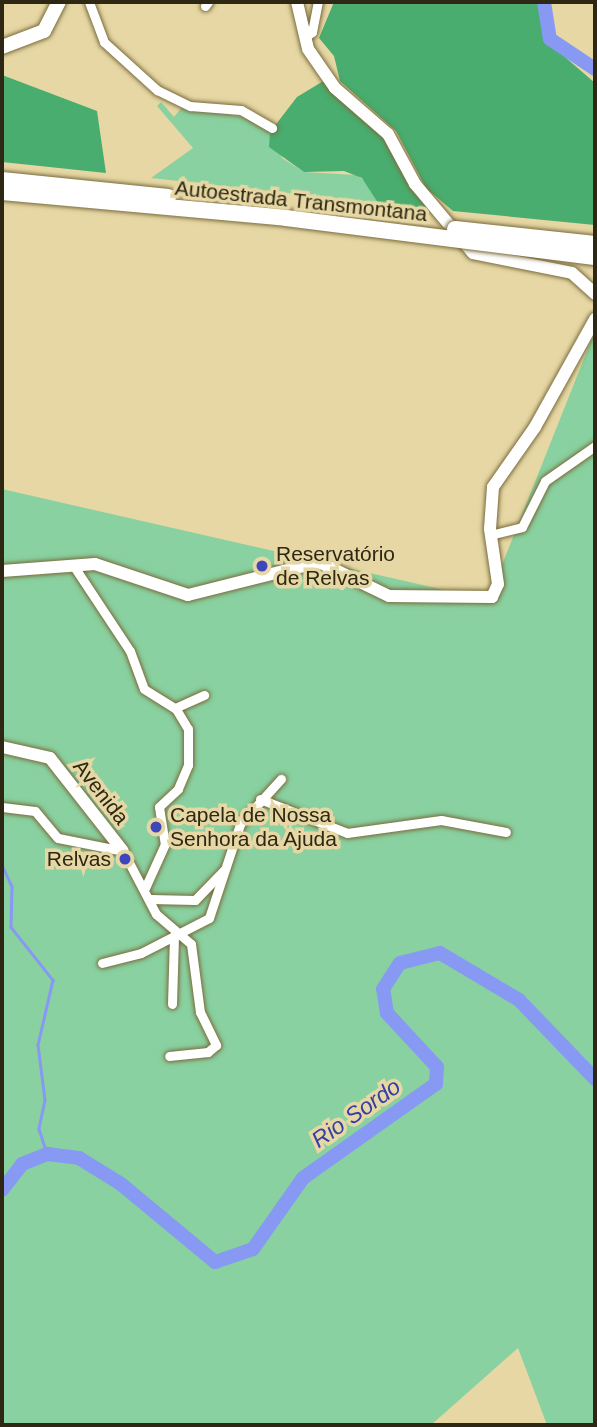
<!DOCTYPE html>
<html>
<head>
<meta charset="utf-8">
<style>
	body { margin:0 }
	#map { position:relative; width:597px; height:1427px; overflow:hidden; background:#e6d7a4; font-family:Arial,sans-serif }
	div>[style] { position:absolute }
	[style*='--x'] { left:calc(var(--x)*1px); top:calc(var(--y)*1px); width:calc(var(--w)*1px); rotate:calc(var(--a)*1deg) }
	.green>* { inset:0; background:#89d1a0 }
	.forest>* { inset:0; background:#48ad6e }
	.stream>* { height:2.5px; margin:-1.25px; padding:0 1.25px; transform-origin:1.25px; border-radius:1.25px; background:#8799f3 }
	.river>* { height:14px; margin:-7px; padding:0 7px; transform-origin:7px; border-radius:7px; background:#8799f3 }
	.roads { filter:drop-shadow(0 0 2px #7a6c3d) drop-shadow(0 0 2px #7a6c3d) }
	.street>* { height:9px; margin:-4.5px; padding:0 4.5px; transform-origin:4.5px; border-radius:4.5px; background:#fff }
	.secondary>* { height:12px; margin:-6px; padding:0 6px; transform-origin:6px; border-radius:6px; background:#fff }
	.primary>* { height:14px; margin:-7px; padding:0 7px; transform-origin:7px; border-radius:7px; background:#fff }
	.bridges { filter:drop-shadow(0 0 2px #7a6c3d) drop-shadow(0 0 2px #7a6c3d) }
	.highway-bridge>* { height:16px; margin:-8px; padding:0 8px; transform-origin:8px; border-radius:8px; background:#fff }
	.dots>* { width:19px; height:19px; translate:-50% -50%; box-sizing:border-box; border:4px solid #e6d7a4; border-radius:50% }
	span { translate:-50% -50%; white-space:nowrap; text-align:center; line-height:1.15; -webkit-text-stroke:7px #e6d7a4; paint-order:stroke }
	.street-label { font-size:21px; color:#2d2713 }
	.poi-label { font-size:21px; color:#2d2713 }
	.left { translate:0 -50%; text-align:left }
	.right { translate:-100% -50%; text-align:right }
	.water-label { font-size:23px; color:#363fa5; font-style:italic }
	.frame { position:absolute; inset:0; border:4px solid #2d2713; pointer-events:none }
</style>
</head>
<body>
<div id="map">
	<div class="green">
		<div style="clip-path:polygon(161px 102px,174px 117px,183px 106px,248px 118px,270px 132px,282px 158px,304px 172px,356px 175px,371px 185px,378px 203px,151px 178px,193px 148px,157px 106px)"></div>
		<div style="clip-path:polygon(595px 331px,595px 1425px,547px 1425px,518px 1348px,431px 1425px,2px 1425px,2px 489px,488px 600px)"></div>
	</div>
	<div class="forest">
		<div style="clip-path:polygon(334px 2px,542px 2px,558px 51px,595px 83px,595px 225px,453px 211px,426px 188px,396px 131px,340px 81px,334px 56px,319px 38px)"></div>
		<div style="clip-path:polygon(2px 75px,97px 111px,106px 173px,2px 162px)"></div>
		<div style="clip-path:polygon(325px 80px,383px 135px,433px 210px,378px 203px,362px 178px,344px 171px,304px 172px,269px 147px,270px 132px,297px 97px)"></div>
	</div>
	<div class="stream">
		<div style="--x:2;--y:865;--w:23;--a:65"></div>
		<div style="--x:12;--y:886;--w:41;--a:91.4"></div>
		<div style="--x:11;--y:927;--w:68;--a:51.6"></div>
		<div style="--x:53;--y:980;--w:67;--a:103"></div>
		<div style="--x:38;--y:1045;--w:55;--a:82.7"></div>
		<div style="--x:45;--y:1100;--w:30;--a:102"></div>
		<div style="--x:39;--y:1129;--w:26;--a:72"></div>
	</div>
	<div class="river">
		<div style="--x:544;--y:2;--w:37;--a:81"></div>
		<div style="--x:550;--y:39;--w:54;--a:33.7"></div>
		<div style="--x:2;--y:1190;--w:33;--a:-52"></div>
		<div style="--x:22;--y:1164;--w:27;--a:-22"></div>
		<div style="--x:47;--y:1154;--w:32;--a:7"></div>
		<div style="--x:79;--y:1158;--w:49;--a:31.8"></div>
		<div style="--x:121;--y:1184;--w:122;--a:39.7"></div>
		<div style="--x:215;--y:1262;--w:40;--a:-18.9"></div>
		<div style="--x:253;--y:1249;--w:87;--a:-54.8"></div>
		<div style="--x:303;--y:1178;--w:163;--a:-35.3"></div>
		<div style="--x:436;--y:1084;--w:17;--a:-87"></div>
		<div style="--x:437;--y:1067;--w:74;--a:-132.8"></div>
		<div style="--x:387;--y:1013;--w:24;--a:-99"></div>
		<div style="--x:383;--y:989;--w:31;--a:-57"></div>
		<div style="--x:400;--y:963;--w:41;--a:-14"></div>
		<div style="--x:440;--y:953;--w:92;--a:30.7"></div>
		<div style="--x:519;--y:1000;--w:110;--a:46.1"></div>
	</div>
	<div class="roads">
		<div class="street">
			<div style="--x:89;--y:2;--w:43;--a:69.4"></div>
			<div style="--x:104;--y:42;--w:72;--a:42.2"></div>
			<div style="--x:157;--y:90;--w:37;--a:26"></div>
			<div style="--x:190;--y:106;--w:51;--a:4.5"></div>
			<div style="--x:241;--y:110;--w:36;--a:30"></div>
			<div style="--x:205;--y:6;--w:5;--a:-53"></div>
			<div style="--x:304;--y:38;--w:10;--a:-37"></div>
			<div style="--x:312;--y:32;--w:31;--a:-79"></div>
			<div style="--x:490;--y:535;--w:33;--a:-14"></div>
			<div style="--x:522;--y:527;--w:51;--a:-63.4"></div>
			<div style="--x:545;--y:481;--w:61;--a:-35"></div>
			<div style="--x:73;--y:565;--w:103;--a:56.5"></div>
			<div style="--x:130;--y:651;--w:40;--a:69.8"></div>
			<div style="--x:144;--y:689;--w:38;--a:32"></div>
			<div style="--x:176;--y:709;--w:23;--a:59"></div>
			<div style="--x:188;--y:729;--w:36;--a:90"></div>
			<div style="--x:188;--y:765;--w:26;--a:113"></div>
			<div style="--x:178;--y:789;--w:26;--a:137"></div>
			<div style="--x:159;--y:807;--w:37;--a:81"></div>
			<div style="--x:165;--y:844;--w:48;--a:114.4"></div>
			<div style="--x:175;--y:708;--w:32;--a:-24"></div>
			<div style="--x:260;--y:799;--w:93;--a:21.3"></div>
			<div style="--x:347;--y:833;--w:95;--a:-7.9"></div>
			<div style="--x:441;--y:820;--w:66;--a:10.5"></div>
			<div style="--x:2;--y:807;--w:33;--a:7"></div>
			<div style="--x:35;--y:811;--w:35;--a:50"></div>
			<div style="--x:58;--y:838;--w:66;--a:11.3"></div>
			<div style="--x:123;--y:851;--w:71;--a:62.4"></div>
			<div style="--x:156;--y:914;--w:46;--a:40.6"></div>
			<div style="--x:191;--y:944;--w:69;--a:82.5"></div>
			<div style="--x:200;--y:1012;--w:37;--a:64"></div>
			<div style="--x:216;--y:1045;--w:11;--a:139"></div>
			<div style="--x:208;--y:1052;--w:39;--a:174"></div>
			<div style="--x:150;--y:899;--w:45;--a:1.3"></div>
			<div style="--x:195;--y:900;--w:42;--a:-46"></div>
			<div style="--x:102;--y:963;--w:40;--a:-14.4"></div>
			<div style="--x:141;--y:953;--w:76;--a:-27.2"></div>
			<div style="--x:209;--y:918;--w:99;--a:-71.7"></div>
			<div style="--x:240;--y:824;--w:61;--a:-47.7"></div>
			<div style="--x:172;--y:1004;--w:67;--a:-88.3"></div>
		</div>
		<div class="secondary">
			<div style="--x:297;--y:2;--w:48;--a:76.8"></div>
			<div style="--x:308;--y:49;--w:47;--a:55.3"></div>
			<div style="--x:335;--y:88;--w:70;--a:41"></div>
			<div style="--x:388;--y:134;--w:57;--a:61.6"></div>
			<div style="--x:415;--y:184;--w:90;--a:50"></div>
			<div style="--x:473;--y:253;--w:101;--a:11.4"></div>
			<div style="--x:572;--y:273;--w:31;--a:42"></div>
			<div style="--x:2;--y:571;--w:93;--a:-4.3"></div>
			<div style="--x:95;--y:564;--w:98;--a:18.4"></div>
			<div style="--x:188;--y:595;--w:135;--a:-14.1"></div>
			<div style="--x:319;--y:562;--w:78;--a:25.9"></div>
			<div style="--x:389;--y:596;--w:103;--a:0.6"></div>
			<div style="--x:492;--y:597;--w:14;--a:-65"></div>
			<div style="--x:498;--y:584;--w:56;--a:-98.3"></div>
			<div style="--x:490;--y:529;--w:42;--a:-85.9"></div>
			<div style="--x:493;--y:487;--w:73;--a:-55"></div>
			<div style="--x:535;--y:427;--w:124;--a:-60.9"></div>
			<div style="--x:2;--y:747;--w:49;--a:12.9"></div>
			<div style="--x:50;--y:758;--w:118;--a:51.9"></div>
		</div>
		<div class="primary">
			<div style="--x:2;--y:47;--w:45;--a:-20.9"></div>
			<div style="--x:44;--y:31;--w:33;--a:-63"></div>
		</div>
	</div>
	<div class="bridges">
		<div class="highway-bridge">
			<div style="--x:2;--y:180;--w:167;--a:5.8"></div>
			<div style="--x:2;--y:192;--w:285;--a:5.2"></div>
			<div style="--x:286;--y:218;--w:311;--a:7.2"></div>
			<div style="--x:455;--y:229;--w:141;--a:6.1"></div>
		</div>
	</div>
	<div class="dots">
		<div style="left:262px;top:566px;background:#3d47bb"></div>
		<div style="left:156px;top:827px;background:#3d47bb"></div>
		<div style="left:125px;top:859px;background:#3d47bb"></div>
	</div>
	<div class="street-label">
		<span style="left:301px;top:201px;rotate:6deg">Autoestrada Transmontana</span>
		<span style="left:101px;top:792px;rotate:52deg">Avenida</span>
	</div>
	<div class="poi-label">
		<span class="left" style="left:276px;top:566px">Reservatório<br>de Relvas</span>
		<span class="left" style="left:170px;top:827px">Capela de Nossa<br>Senhora da Ajuda</span>
		<span class="right" style="left:111px;top:859px">Relvas</span>
	</div>
	<div class="water-label">
		<span style="left:356px;top:1113px;rotate:-35deg">Rio Sordo</span>
	</div>
	<div class="frame"></div>
</div>
</body>
</html>
